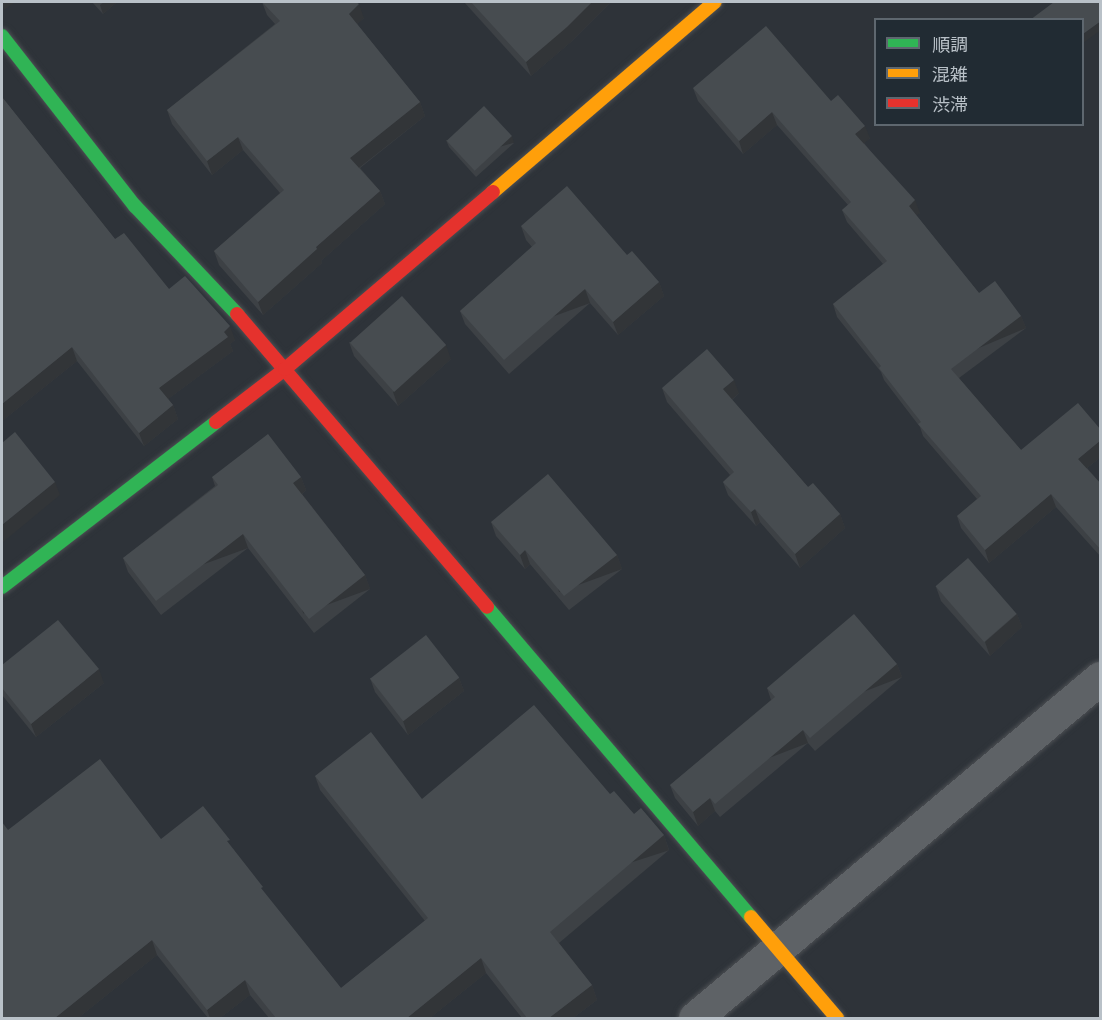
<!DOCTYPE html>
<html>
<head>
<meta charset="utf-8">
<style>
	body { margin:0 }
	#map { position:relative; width:1102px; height:1020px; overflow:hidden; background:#2e3339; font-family:"DM Sans","Noto Sans JP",sans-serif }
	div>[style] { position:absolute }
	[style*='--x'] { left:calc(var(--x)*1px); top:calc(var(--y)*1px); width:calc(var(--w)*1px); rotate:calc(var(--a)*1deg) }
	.roads { filter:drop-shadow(0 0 2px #4c4f53) drop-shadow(0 0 2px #4c4f53) }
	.street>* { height:33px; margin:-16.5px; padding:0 16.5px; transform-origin:16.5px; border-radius:16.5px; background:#5e6266 }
	.fast>* { height:14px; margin:-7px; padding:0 7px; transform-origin:7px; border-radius:7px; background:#30b455 }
	.slow>* { height:14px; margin:-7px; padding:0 7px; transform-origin:7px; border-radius:7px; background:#ff9f0a }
	.jam>* { height:14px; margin:-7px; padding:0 7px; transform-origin:7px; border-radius:7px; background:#e5322d }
	.wall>* { inset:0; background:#3d4145 }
	.shaded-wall>* { inset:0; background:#323538; transform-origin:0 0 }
	.building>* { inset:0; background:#474c50; transform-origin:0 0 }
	span { translate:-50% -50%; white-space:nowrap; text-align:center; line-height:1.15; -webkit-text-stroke:5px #212b33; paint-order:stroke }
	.frame { position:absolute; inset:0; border:3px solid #b9c1c8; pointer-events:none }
	.legend { position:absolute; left:874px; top:18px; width:210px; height:108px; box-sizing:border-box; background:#212b33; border:2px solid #5e676f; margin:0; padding:8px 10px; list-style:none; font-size:18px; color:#b9c1c8 }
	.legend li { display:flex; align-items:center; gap:12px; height:30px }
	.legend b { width:30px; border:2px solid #5e676f }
</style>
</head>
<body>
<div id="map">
	<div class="roads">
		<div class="street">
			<div style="--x:695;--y:1018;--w:529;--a:-40.01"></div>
		</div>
		<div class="fast">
			<div style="--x:2;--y:36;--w:216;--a:52"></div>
			<div style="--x:135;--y:206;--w:149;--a:46.6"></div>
			<div style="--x:2;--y:587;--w:270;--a:-37.6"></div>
			<div style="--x:487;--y:607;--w:407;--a:49.6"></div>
		</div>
		<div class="slow">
			<div style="--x:493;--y:192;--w:292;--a:-40.6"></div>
			<div style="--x:751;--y:917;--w:133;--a:49.6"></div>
		</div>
		<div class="jam">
			<div style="--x:237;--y:314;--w:385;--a:49.5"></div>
			<div style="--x:216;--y:422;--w:87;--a:-37.5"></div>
			<div style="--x:285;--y:369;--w:273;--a:-40.4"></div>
		</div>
	</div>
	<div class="wall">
		<div style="clip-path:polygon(92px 2px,117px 2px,103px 14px)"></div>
		<div style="clip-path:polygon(262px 2px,364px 18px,357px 24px,420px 102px,425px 116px,360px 168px,380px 191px,385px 204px,321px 261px,322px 263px,263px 315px,219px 265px,214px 251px,280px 193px,243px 150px,212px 175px,172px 124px,167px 110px,275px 24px,267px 15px)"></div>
		<div style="clip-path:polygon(464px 2px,611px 2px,572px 41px,531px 76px)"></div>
		<div style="clip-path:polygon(693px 88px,831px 101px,870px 138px,864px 143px,920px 213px,916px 215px,979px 293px,1021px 316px,1026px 328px,959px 378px,1021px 450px,1101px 430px,1101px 457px,1087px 468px,1101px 484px,1101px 557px,1056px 507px,989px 563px,961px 528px,957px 516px,977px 499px,923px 436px,920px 427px,884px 380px,881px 372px,837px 317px,833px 304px,883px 264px,847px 222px,842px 210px,848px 205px,777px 125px,743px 154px,698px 101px)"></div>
		<div style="clip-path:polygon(2px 97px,115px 239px,169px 289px,235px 340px,230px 344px,233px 351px,168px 399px,173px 405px,178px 419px,144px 446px,77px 361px,2px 421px)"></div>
		<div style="clip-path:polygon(446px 140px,514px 143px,476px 177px,449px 147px)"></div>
		<div style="clip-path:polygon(521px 226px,627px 255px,659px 282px,664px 296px,618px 335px,590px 303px,509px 374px,465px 324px,460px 311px,532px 247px,526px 240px)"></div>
		<div style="clip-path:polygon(349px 342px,451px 359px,398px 406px,354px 356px)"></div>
		<div style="clip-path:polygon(662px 388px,739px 393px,732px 400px,808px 487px,840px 514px,845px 528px,800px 568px,760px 522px,756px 526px,728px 495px,723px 482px,730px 475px,667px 402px)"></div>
		<div style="clip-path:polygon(212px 477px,301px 477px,306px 490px,302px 494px,365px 575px,370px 589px,314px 633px,248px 548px,161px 615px,128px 572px,123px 558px,215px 486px)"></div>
		<div style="clip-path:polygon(491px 522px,617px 555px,622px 569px,569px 610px,530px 564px,525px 569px,496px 536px)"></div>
		<div style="clip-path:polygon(936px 587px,1017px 614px,1022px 627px,990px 656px,941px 601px)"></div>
		<div style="clip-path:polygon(897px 664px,902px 677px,815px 751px,808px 743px,720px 817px,715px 811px,698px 826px,675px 798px,670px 785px,771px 700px,767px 688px)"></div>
		<div style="clip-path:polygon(2px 665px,104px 683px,36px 737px,2px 695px)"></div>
		<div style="clip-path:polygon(370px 678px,459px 678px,464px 691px,408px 735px,375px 692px)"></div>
		<div style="clip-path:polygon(315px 776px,422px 799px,610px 794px,634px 814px,664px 835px,669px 850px,559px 943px,592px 985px,597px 1000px,573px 1018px,522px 1018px,486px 973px,430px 1018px,269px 1018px,250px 995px,220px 1018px,208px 1018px,157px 955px,78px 1018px,2px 1018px,8px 830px,161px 839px,233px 849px,265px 894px,341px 988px,425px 921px,320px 790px)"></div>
	</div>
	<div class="shaded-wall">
		<div style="clip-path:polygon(2px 2px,15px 2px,4px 10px)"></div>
		<div style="clip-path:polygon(104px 2px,117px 2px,103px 14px,100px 5px)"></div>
		<div style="clip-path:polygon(592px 2px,611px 2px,572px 41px,531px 76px,526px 62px)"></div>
		<div style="clip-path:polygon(359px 4px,364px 18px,354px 27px,349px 14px)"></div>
		<div style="clip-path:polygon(1101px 21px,1101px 30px,1083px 43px,1083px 34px)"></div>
		<div style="clip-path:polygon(420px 102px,425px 116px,355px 171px,350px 158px)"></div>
		<div style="clip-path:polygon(772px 112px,777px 125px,743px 154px,739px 141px)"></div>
		<div style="clip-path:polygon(865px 126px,870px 138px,860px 147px,855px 134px)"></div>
		<div style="left:512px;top:136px;width:7px;height:51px;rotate:74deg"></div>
		<div style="clip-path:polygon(238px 137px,243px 150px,212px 175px,207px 161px)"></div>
		<div style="clip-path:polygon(380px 191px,385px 204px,321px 261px,322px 263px,263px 315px,258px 302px,316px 247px)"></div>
		<div style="clip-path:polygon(915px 200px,920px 213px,913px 218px,909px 206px)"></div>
		<div style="clip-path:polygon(659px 282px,664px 296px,618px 335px,613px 322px)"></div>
		<div style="left:585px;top:289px;width:15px;height:108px;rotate:70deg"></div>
		<div style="left:1021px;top:316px;width:13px;height:88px;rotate:67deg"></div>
		<div style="clip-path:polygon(230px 326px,235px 340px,230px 344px,233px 351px,164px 402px,159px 388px)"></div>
		<div style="clip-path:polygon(446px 345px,451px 359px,398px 406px,393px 392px)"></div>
		<div style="clip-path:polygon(72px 347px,77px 361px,2px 421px,2px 404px)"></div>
		<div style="clip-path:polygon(734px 380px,739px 393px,728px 403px,723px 389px)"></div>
		<div style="clip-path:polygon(173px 405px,178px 419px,144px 446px,139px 433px)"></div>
		<div style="clip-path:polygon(1101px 440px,1101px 457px,1083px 471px,1078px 459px)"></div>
		<div style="clip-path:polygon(301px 477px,306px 490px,298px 497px,293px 483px)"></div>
		<div style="clip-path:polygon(55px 482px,60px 495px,2px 543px,2px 525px)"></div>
		<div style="clip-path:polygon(1051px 494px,1056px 507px,989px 563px,985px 550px)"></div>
		<div style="clip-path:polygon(755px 509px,760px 522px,756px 526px,751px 512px)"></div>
		<div style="clip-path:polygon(840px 514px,845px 528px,800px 568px,795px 554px)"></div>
		<div style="left:243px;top:534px;width:15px;height:110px;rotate:70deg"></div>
		<div style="clip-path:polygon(525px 550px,530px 564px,525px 569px,520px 555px)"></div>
		<div style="left:617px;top:555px;width:15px;height:67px;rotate:70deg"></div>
		<div style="left:365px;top:575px;width:15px;height:71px;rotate:70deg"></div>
		<div style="clip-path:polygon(1017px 614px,1022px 627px,990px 656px,985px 642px)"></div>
		<div style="left:897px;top:664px;width:14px;height:114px;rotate:69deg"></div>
		<div style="clip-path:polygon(99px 669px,104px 683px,36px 737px,31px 724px)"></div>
		<div style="clip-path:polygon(459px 678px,464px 691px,408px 735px,403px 721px)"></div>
		<div style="left:803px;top:730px;width:14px;height:115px;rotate:69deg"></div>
		<div style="clip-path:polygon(710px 798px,715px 811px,698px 826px,693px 812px)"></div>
		<div style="left:664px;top:835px;width:16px;height:150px;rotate:72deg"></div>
		<div style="clip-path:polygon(152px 940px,157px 955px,78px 1018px,55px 1018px)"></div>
		<div style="clip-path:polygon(481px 958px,486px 973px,430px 1018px,407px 1018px)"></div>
		<div style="clip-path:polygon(245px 980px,250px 995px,220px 1018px,210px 1018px,207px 1010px)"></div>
		<div style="clip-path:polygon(592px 985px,597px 1000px,573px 1018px,549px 1018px)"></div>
	</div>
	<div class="building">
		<div style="clip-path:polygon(262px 2px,356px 2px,359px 4px,349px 14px,420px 102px,350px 158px,380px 191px,316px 247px,317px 249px,258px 302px,214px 251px,284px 190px,238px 137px,207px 161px,167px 110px,280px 21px)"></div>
		<div style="clip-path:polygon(471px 2px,592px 2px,567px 27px,526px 62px)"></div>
		<div style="clip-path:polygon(1054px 2px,1101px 2px,1101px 21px,1083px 34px,1083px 20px,1030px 20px)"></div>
		<div style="clip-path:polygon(766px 26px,831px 101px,838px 95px,865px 126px,855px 134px,915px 200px,909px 206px,979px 293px,995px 281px,1021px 316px,951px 369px,1021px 450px,1078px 403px,1101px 430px,1101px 440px,1078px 459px,1101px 484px,1101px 550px,1051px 494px,985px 550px,957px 516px,981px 496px,918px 424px,921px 422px,879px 368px,881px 366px,833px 304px,887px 261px,842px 210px,851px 202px,772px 112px,739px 141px,693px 88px)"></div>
		<div style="clip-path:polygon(2px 97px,115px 239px,124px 233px,169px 289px,185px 276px,230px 326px,224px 332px,228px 337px,159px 388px,173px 405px,139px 433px,72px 347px,2px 404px)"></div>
		<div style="left:484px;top:106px;width:41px;height:51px;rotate:47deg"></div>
		<div style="clip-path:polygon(567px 186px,627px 255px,632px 251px,659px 282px,613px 322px,585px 289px,504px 360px,460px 311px,536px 243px,521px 226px)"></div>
		<div style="left:402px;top:296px;width:66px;height:70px;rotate:48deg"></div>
		<div style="clip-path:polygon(707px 349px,734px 380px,723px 389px,808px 487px,813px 483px,840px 514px,795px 554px,755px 509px,751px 512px,723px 482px,734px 472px,662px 388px)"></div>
		<div style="clip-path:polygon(15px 432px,55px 482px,2px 525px,2px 443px)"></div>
		<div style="clip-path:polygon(268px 434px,301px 477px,293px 483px,365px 575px,309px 619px,243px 534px,156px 601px,123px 558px,218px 485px,212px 477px)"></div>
		<div style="clip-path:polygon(548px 474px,617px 555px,564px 596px,525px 550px,520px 555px,491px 522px)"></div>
		<div style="left:968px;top:558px;width:74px;height:43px;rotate:49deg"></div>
		<div style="clip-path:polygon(854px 614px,897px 664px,810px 738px,803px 730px,715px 804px,710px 798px,693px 812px,670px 785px,775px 697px,767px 688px)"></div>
		<div style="clip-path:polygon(58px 620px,99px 669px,31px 724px,2px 688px,2px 665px)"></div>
		<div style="left:426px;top:635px;width:54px;height:71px;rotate:52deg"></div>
		<div style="clip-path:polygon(534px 705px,610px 794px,614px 791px,634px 814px,641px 808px,664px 835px,550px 932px,592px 985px,549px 1018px,527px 1018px,481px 958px,407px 1018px,276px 1018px,245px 980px,207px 1010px,152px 940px,55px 1018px,2px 1018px,2px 822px,8px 830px,100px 759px,161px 839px,203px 806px,230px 840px,227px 841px,263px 887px,261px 888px,341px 988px,428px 918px,315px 776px,371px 732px,422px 799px)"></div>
	</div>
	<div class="frame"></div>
	<ul class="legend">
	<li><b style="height:8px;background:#30b455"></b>順調</li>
	<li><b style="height:8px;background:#ff9f0a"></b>混雑</li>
	<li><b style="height:8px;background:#e5322d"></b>渋滞</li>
	</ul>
</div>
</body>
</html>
